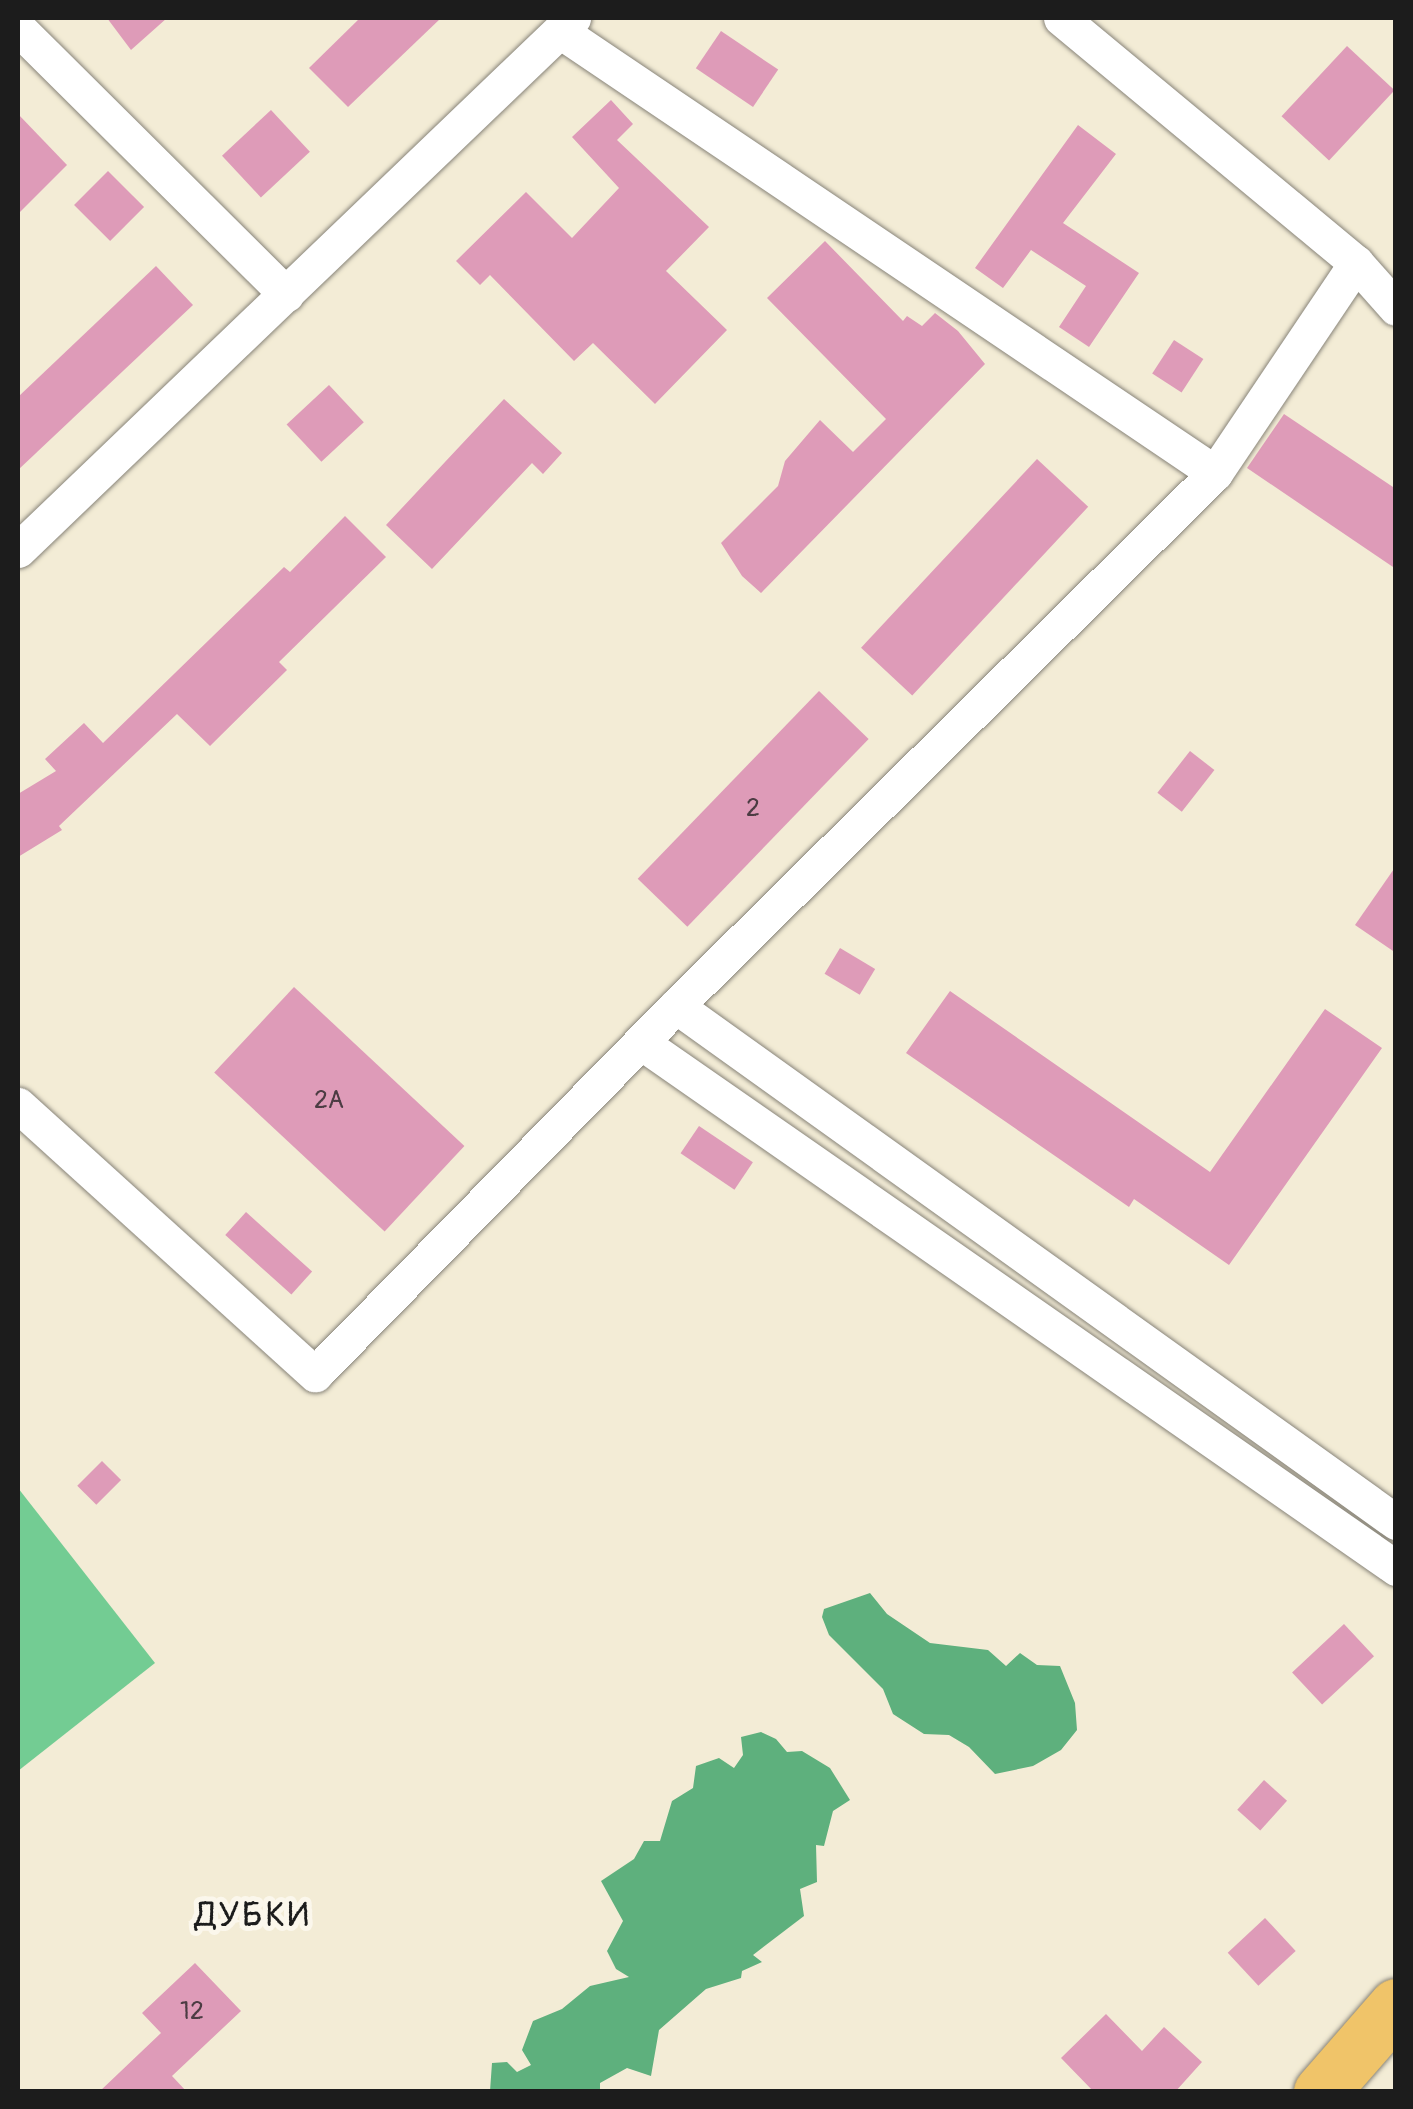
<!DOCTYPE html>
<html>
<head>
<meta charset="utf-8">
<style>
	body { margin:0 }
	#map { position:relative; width:1413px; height:2109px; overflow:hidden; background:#f3ecd6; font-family:Pangolin,sans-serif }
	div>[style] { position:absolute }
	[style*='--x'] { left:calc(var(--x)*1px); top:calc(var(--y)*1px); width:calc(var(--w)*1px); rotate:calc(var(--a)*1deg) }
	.green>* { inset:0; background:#73cc93 }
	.forest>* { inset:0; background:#5eb07d }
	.building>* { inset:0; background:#de9bb8; transform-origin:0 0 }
	.roads { filter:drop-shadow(0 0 2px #888479) drop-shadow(0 0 2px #888479) }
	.minor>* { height:35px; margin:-17.5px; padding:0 17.5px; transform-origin:17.5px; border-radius:17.5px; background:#fff }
	.primary>* { height:55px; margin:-27.5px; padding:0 27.5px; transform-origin:27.5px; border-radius:27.5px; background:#f0c469 }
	span { translate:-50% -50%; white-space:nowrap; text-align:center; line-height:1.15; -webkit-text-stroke:10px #fbf7ec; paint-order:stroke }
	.number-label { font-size:25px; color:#4c3c43 }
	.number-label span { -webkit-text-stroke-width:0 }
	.quarter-label { font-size:35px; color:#1c1c1c; letter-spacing:2.5px }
	.frame { position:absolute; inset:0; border:20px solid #1c1c1c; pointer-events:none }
</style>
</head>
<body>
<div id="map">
	<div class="green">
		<div style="clip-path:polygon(18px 1488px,155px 1663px,18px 1771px)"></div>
	</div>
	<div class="forest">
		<div style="clip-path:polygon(870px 1593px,887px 1614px,930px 1643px,988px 1650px,1006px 1666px,1020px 1653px,1037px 1665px,1060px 1666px,1075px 1703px,1077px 1730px,1061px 1750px,1033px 1766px,995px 1774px,969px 1747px,949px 1735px,924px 1734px,893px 1714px,883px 1689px,829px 1635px,822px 1617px,824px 1609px)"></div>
		<div style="clip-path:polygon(761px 1732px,776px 1739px,787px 1752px,802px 1751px,830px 1768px,850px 1800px,833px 1811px,824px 1846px,816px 1845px,817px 1882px,800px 1889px,804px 1916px,753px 1955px,762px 1962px,742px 1971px,741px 1978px,706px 1989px,659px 2030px,651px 2076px,627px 2068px,600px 2083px,600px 2091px,490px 2091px,492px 2063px,507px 2062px,517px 2072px,531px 2065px,522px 2050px,533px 2021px,562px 2009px,590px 1986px,629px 1977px,616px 1969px,607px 1951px,623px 1921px,601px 1881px,634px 1859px,644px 1841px,660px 1841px,672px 1801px,693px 1788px,696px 1766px,719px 1758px,734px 1768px,743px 1755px,741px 1737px)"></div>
	</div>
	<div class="building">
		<div style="clip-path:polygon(107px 18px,167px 18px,131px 50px)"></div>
		<div style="clip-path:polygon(360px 18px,441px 18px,348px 107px,309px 68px)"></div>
		<div style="left:721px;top:31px;width:69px;height:45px;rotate:34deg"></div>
		<div style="left:1347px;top:46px;width:65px;height:96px;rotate:43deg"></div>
		<div style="clip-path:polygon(611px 100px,633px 124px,617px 140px,709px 227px,666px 271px,727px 330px,655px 404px,593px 343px,574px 361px,490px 275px,480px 285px,456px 261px,526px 192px,572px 238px,619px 188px,572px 137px)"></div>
		<div style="left:271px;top:110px;width:57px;height:67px;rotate:47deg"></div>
		<div style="clip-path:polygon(18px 114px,67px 165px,18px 214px)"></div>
		<div style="clip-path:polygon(1078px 125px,1116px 154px,1063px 223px,1139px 273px,1089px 347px,1059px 327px,1086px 286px,1031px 250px,1003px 288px,975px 268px)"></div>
		<div style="left:108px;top:171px;width:51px;height:48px;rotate:45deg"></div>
		<div style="clip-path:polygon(825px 241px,903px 321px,907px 316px,922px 326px,935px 313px,958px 331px,985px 364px,761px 593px,742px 576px,721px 543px,778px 486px,785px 461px,820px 420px,853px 452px,886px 419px,767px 298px)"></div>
		<div style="clip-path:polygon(156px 266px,193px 305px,18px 470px,18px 397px)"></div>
		<div style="left:1174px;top:340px;width:35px;height:40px;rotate:33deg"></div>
		<div style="left:329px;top:385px;width:51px;height:58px;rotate:47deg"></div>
		<div style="clip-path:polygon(504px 399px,562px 453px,543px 474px,532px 463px,432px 569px,386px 525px)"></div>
		<div style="clip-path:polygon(1284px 414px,1396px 489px,1396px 569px,1247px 468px)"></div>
		<div style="left:1037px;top:459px;width:70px;height:258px;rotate:43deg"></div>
		<div style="clip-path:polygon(345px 516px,386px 557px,279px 662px,287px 670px,210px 746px,177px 714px,59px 826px,62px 830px,18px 857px,18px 794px,56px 771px,45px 759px,84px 723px,103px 743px,284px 567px,290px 572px)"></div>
		<div style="left:819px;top:691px;width:69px;height:261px;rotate:44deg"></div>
		<div style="left:1190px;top:751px;width:31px;height:53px;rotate:38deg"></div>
		<div style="clip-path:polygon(1396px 866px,1396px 953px,1355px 925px)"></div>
		<div style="left:840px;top:948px;width:41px;height:30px;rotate:31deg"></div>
		<div style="left:294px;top:987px;width:233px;height:117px;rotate:43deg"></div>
		<div style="clip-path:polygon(950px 991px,1210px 1172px,1325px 1009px,1382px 1048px,1229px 1265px,1134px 1199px,1129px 1207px,906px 1053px)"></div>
		<div style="left:699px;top:1126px;width:65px;height:33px;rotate:34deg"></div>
		<div style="left:246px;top:1212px;width:89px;height:31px;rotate:42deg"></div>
		<div style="left:102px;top:1461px;width:27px;height:35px;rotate:45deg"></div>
		<div style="left:1344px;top:1624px;width:44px;height:71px;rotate:47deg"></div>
		<div style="left:1264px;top:1780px;width:31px;height:40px;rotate:42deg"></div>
		<div style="left:1265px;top:1918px;width:45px;height:51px;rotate:47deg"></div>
		<div style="clip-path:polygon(195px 1963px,241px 2011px,172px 2076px,187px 2092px,99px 2092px,161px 2033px,142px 2013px)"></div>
		<div style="clip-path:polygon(1106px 2014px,1142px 2051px,1164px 2027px,1202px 2062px,1175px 2092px,1094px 2092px,1061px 2058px)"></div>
	</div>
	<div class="roads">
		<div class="minor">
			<div style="--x:1061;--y:18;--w:383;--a:39.7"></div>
			<div style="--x:1356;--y:263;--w:60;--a:48.4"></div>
			<div style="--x:18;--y:28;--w:378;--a:44.8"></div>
			<div style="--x:560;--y:31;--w:790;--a:34.01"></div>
			<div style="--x:18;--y:550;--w:769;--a:-43.79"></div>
			<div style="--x:676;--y:1006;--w:886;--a:35.63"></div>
			<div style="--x:642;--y:1043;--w:919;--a:34.85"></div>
			<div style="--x:18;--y:1105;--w:401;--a:42.2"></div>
			<div style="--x:315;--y:1374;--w:516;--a:-45.55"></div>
			<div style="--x:676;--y:1006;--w:758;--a:-44.68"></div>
			<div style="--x:1215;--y:473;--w:253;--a:-56.1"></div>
		</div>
		<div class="primary">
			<div style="--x:1321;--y:2092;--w:114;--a:-48.9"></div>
		</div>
	</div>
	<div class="number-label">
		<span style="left:753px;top:809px">2</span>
		<span style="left:329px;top:1101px">2А</span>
		<span style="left:192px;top:2012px">12</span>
	</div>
	<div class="quarter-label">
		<span style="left:253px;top:1915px">ДУБКИ</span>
	</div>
	<div class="frame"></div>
</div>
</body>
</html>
